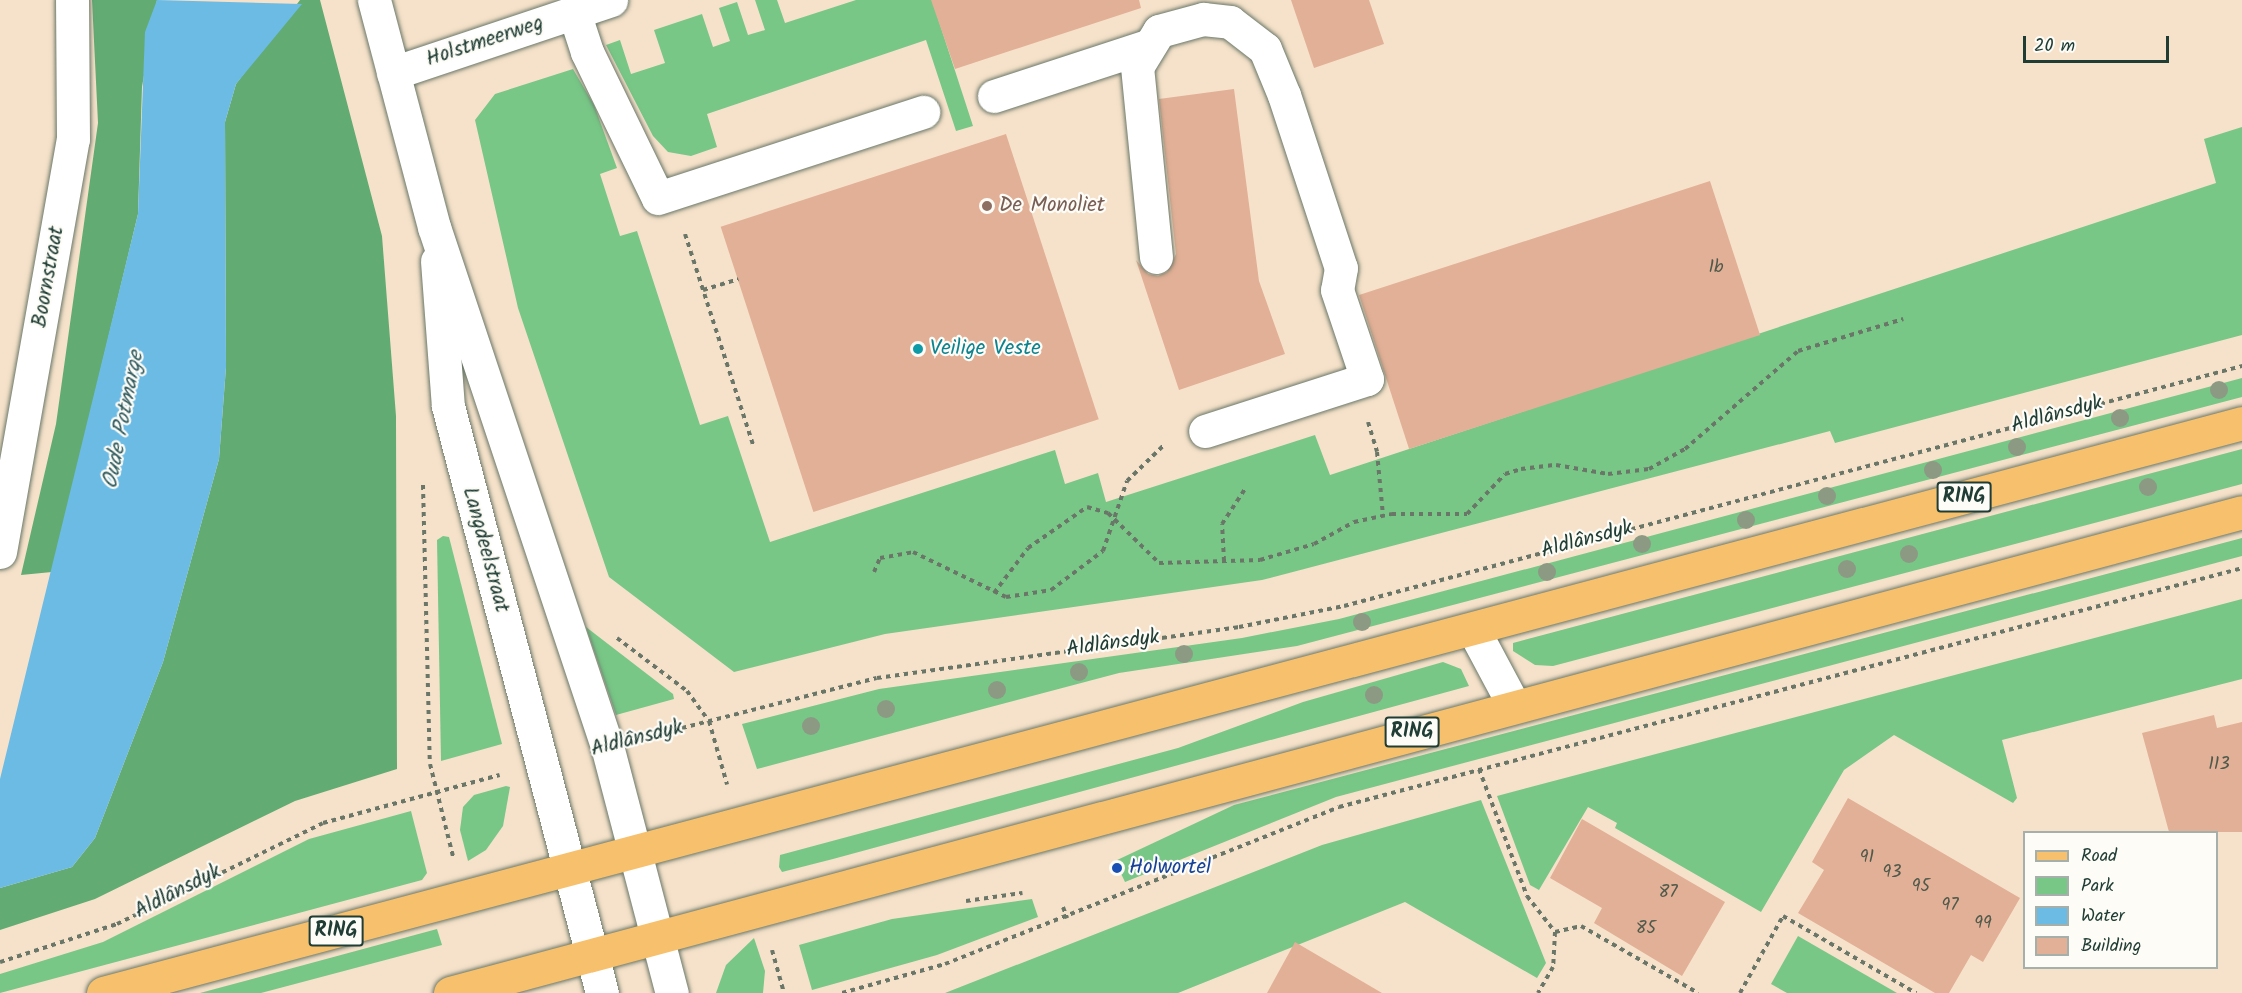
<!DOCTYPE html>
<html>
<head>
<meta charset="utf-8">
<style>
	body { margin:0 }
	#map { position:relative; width:2242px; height:993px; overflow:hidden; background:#f6e2ca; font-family:Kalam,sans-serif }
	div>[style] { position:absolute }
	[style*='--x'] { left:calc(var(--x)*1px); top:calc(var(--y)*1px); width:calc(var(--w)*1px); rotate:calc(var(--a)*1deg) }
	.green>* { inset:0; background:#78c787 }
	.forest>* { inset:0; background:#62ac74 }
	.water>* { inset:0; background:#6bbbe5 }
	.building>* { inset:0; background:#e2b096; transform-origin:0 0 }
	.path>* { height:4px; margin-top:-2px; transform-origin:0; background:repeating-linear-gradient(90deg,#6a7768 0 4.5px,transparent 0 9px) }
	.roads { filter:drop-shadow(0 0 2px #6a7768) drop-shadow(0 0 2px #6a7768) }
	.minor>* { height:33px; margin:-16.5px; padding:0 16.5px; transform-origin:16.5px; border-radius:16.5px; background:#fff }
	.major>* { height:33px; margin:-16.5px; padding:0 16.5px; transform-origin:16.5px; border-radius:16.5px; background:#f7c06c }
	.trees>* { width:18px; height:18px; margin:-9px; border-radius:50%; background:#8c9a83 }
	.dots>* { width:16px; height:16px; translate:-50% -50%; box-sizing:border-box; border:3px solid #fdfcf7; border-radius:50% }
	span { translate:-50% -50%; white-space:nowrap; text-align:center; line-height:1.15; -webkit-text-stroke:4.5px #fdfcf7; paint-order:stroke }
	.number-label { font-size:18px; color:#505a4c }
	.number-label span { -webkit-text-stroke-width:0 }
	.shield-label span { padding:2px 4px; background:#fdfcf7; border:2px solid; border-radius:4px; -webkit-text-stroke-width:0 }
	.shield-label { font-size:20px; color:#1f3d34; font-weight:700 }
	.street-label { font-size:21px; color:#1f3d34 }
	.education-label { font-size:21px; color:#785e54 }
	.left { translate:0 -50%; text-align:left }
	.culture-label { font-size:21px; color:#0d838f }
	.transit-label { font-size:21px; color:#164399 }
	.water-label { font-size:22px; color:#325c60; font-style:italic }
	.legend { position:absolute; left:2023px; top:831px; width:195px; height:138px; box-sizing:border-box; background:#fdfcf7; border:2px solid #a4b0a9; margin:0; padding:8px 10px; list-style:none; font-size:18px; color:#1f3d34 }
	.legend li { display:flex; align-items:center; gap:12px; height:30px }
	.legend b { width:30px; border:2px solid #a4b0a9 }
	.scale { position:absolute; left:2023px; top:36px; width:146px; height:27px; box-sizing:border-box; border:3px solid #1f3d34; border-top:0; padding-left:8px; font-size:18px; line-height:21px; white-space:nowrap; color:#1f3d34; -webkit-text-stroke:4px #fdfcf7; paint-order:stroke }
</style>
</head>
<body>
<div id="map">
	<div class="green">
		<div style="clip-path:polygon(755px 0,777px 0,785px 23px,856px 0,932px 0,973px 126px,956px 131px,926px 40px,707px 114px,717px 147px,691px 156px,668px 152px,653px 136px,606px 45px,620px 40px,631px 74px,665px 63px,654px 30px,702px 14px,713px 47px,730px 41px,719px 8px,737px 2px,748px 35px,765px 30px)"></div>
		<div style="clip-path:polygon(573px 69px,594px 105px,617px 168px,600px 174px,620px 236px,637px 231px,700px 425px,728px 416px,770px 542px,1055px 450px,1065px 484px,1098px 473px,1106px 502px,1315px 435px,1330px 475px,2216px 183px,2204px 139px,2242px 127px,2242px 335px,1835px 443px,1830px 431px,1262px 580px,885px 634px,734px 672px,609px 577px,518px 308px,475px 120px,495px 94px)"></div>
		<div style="clip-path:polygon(2242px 378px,2242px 397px,1297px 646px,1119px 673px,757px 769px,742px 724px,879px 689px,1242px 638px,1339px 619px)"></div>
		<div style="clip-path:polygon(2242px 449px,2242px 484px,1553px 666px,1535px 665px,1513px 651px,1513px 643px)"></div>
		<div style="clip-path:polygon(443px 536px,449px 537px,502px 744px,441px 761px,437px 540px)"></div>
		<div style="clip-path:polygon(2242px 538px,2242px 556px,1336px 797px,1125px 882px,1115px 861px,1234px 805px)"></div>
		<div style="clip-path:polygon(2242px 599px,2242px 679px,2002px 740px,2017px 798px,2013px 803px,1894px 735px,1844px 770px,1761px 912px,1615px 828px,1617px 823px,1588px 807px,1539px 890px,1530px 885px,1497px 796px)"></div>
		<div style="clip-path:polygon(586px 627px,673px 694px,674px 699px,616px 715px)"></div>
		<div style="clip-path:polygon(1443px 662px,1461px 669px,1469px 686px,833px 859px,782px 872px,779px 867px,780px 855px,1178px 748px,1303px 702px)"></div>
		<div style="clip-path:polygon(506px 786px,510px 787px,503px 826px,486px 850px,468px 861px,460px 830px,463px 807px,474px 795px)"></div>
		<div style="clip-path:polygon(1481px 800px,1546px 963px,1537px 978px,1405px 902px,1178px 993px,945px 993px,1322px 845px)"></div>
		<div style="clip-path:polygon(411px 811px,427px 873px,422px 880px,0 993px,0 974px,103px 942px,309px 839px)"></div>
		<div style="clip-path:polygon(1032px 899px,1038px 917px,937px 955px,812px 990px,799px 945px,892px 919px)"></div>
		<div style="clip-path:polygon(437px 929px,442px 945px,261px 993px,200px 993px)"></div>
		<div style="clip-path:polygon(1798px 936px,1897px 993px,1787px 993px,1771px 984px)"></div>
		<div style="clip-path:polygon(754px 938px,765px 971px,763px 993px,716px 993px,726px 965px)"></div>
	</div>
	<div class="forest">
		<div style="clip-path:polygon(92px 0,157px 0,142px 87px,138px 214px,52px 572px,21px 575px,56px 424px,98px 123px)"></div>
		<div style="clip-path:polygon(300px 0,320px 0,382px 236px,396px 416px,397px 769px,295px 801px,95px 899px,0 930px,0 888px,72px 867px,95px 838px,163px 662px,219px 459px,226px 367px,225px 122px,236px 84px)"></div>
	</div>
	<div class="water">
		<div style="clip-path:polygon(157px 0,302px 4px,236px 84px,225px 122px,226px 367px,219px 459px,163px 662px,95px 838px,72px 867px,0 888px,0 779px,138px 214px,145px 32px)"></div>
	</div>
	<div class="building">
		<div style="clip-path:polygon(931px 0,1139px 0,1141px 8px,955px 69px)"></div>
		<div style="clip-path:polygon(1291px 0,1369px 0,1384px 44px,1314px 68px)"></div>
		<div style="clip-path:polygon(1234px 89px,1259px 281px,1285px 354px,1179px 390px,1136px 260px,1148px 274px,1158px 276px,1167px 272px,1176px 254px,1159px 99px)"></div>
		<div style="left:1006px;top:134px;width:300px;height:300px;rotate:72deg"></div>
		<div style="left:1710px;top:181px;width:162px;height:369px;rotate:72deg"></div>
		<div style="clip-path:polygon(2214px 715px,2217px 728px,2242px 722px,2242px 832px,2169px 832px,2142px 733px)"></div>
		<div style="clip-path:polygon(1848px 798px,2020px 898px,1983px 962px,1971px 955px,1949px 993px,1935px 993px,1798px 913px,1824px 870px,1812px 862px)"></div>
		<div style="clip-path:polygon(1582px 819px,1725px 902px,1682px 976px,1594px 923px,1602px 908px,1550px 878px)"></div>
		<div style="clip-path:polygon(1295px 942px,1382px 993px,1267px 993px)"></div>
	</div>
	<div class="path">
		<div style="--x:685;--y:234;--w:221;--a:72.1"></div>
		<div style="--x:703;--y:290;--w:37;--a:-17"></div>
		<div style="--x:1368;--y:422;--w:31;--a:73"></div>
		<div style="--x:1377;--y:452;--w:63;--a:84.6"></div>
		<div style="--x:423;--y:485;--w:279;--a:88.6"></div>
		<div style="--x:430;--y:764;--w:95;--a:76"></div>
		<div style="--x:1224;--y:561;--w:37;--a:-93"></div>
		<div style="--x:1222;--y:524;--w:42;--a:-56.7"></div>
		<div style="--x:874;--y:572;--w:15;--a:-67"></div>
		<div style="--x:880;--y:558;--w:34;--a:-10"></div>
		<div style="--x:913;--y:552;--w:103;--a:25.8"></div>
		<div style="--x:1006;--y:597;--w:46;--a:-8.8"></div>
		<div style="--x:1051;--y:590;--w:65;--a:-36.9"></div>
		<div style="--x:1103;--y:551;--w:74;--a:-71.1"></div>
		<div style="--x:1127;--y:481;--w:53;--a:-44.2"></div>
		<div style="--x:994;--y:593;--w:56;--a:-52.9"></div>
		<div style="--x:1028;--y:548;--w:72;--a:-34.8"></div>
		<div style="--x:1087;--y:507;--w:22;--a:16"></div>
		<div style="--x:1108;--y:513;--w:71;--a:44.4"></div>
		<div style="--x:1159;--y:563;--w:101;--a:-1.7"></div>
		<div style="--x:1260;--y:560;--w:56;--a:-16.5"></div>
		<div style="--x:1314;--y:544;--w:46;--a:-28.8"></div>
		<div style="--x:1354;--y:522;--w:39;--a:-12"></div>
		<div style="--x:1392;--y:514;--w:75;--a:0"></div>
		<div style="--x:1467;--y:514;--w:55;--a:-46.5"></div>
		<div style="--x:1505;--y:474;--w:17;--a:-17"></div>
		<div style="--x:1521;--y:469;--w:35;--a:-7"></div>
		<div style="--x:1556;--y:465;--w:53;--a:9.8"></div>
		<div style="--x:1608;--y:474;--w:41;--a:-7"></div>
		<div style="--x:1649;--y:469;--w:41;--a:-29.1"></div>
		<div style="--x:1685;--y:449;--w:150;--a:-40.9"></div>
		<div style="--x:1798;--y:351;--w:110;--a:-16.9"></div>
		<div style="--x:617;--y:638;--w:88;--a:37.1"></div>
		<div style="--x:687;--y:691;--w:37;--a:54"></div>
		<div style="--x:709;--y:721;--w:66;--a:74.1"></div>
		<div style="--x:647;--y:737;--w:237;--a:-14.4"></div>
		<div style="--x:877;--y:678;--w:366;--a:-8"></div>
		<div style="--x:1239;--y:627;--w:107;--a:-11.3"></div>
		<div style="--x:1344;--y:606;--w:930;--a:-14.96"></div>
		<div style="--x:1479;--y:769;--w:136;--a:69.3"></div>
		<div style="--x:1527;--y:896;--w:46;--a:52.1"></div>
		<div style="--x:1555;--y:932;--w:35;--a:93"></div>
		<div style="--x:1553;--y:967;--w:30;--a:120"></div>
		<div style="--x:966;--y:901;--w:57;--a:-8.1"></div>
		<div style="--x:1063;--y:907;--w:12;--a:70"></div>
		<div style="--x:1555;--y:932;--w:27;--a:-13"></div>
		<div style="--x:1581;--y:926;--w:135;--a:29.8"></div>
		<div style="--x:772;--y:950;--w:45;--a:74.4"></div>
		<div style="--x:0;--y:962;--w:123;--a:-18"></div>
		<div style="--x:117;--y:924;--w:229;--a:-26.1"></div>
		<div style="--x:323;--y:823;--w:183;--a:-15.2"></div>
		<div style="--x:842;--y:993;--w:107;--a:-15.7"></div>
		<div style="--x:945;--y:964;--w:424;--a:-21.7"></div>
		<div style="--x:1339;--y:807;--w:934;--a:-14.82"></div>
		<div style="--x:1740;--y:993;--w:88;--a:-60.8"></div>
		<div style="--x:1783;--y:916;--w:154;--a:30.1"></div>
	</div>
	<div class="roads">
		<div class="minor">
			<div style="--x:374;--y:0;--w:235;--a:75.2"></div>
			<div style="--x:434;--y:227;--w:547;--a:71.57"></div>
			<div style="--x:607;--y:746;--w:255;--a:75.3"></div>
			<div style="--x:574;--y:12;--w:42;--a:72"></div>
			<div style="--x:587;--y:52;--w:162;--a:64.1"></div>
			<div style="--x:658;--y:198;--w:279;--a:-18"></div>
			<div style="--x:393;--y:73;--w:230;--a:-18.5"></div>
			<div style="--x:994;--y:96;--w:161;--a:-18.1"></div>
			<div style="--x:1156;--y:257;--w:191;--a:-95.7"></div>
			<div style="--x:1137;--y:67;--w:42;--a:-58.6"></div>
			<div style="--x:1159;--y:31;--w:46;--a:-15.3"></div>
			<div style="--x:1203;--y:19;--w:27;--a:6"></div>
			<div style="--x:1230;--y:22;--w:44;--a:37.6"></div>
			<div style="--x:1265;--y:49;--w:50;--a:67.6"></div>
			<div style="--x:1284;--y:95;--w:182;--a:71.8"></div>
			<div style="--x:1341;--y:268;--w:22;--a:100"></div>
			<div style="--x:1337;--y:290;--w:94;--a:71.4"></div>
			<div style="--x:1367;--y:379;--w:170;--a:162.2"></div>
			<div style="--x:437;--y:261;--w:145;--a:85.7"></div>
			<div style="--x:448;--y:406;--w:607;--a:75.3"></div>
			<div style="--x:0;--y:552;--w:419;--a:-80"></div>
			<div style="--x:73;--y:139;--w:139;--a:-90.4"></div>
			<div style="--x:1473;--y:629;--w:85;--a:61.9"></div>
		</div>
		<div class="major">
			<div style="--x:103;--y:993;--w:2214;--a:-14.92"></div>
			<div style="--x:450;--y:993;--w:1855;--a:-15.02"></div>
		</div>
	</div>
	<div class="trees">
		<div style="left:2219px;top:390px"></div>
		<div style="left:2120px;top:418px"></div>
		<div style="left:2017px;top:447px"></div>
		<div style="left:1933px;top:470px"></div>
		<div style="left:2148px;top:487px"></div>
		<div style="left:1827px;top:496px"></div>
		<div style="left:1746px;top:520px"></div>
		<div style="left:1642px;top:544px"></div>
		<div style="left:1909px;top:554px"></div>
		<div style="left:1847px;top:569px"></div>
		<div style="left:1547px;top:572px"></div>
		<div style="left:1362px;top:622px"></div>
		<div style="left:1184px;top:654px"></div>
		<div style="left:1079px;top:672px"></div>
		<div style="left:997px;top:690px"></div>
		<div style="left:1374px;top:695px"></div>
		<div style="left:886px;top:709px"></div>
		<div style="left:811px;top:726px"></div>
	</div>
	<div class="dots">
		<div style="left:987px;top:206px;background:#8d6e63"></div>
		<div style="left:918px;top:349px;background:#0f9aa8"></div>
		<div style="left:1117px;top:868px;background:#1a4fb4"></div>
	</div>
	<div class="number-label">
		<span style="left:1716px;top:268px">1b</span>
		<span style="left:2219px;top:765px">113</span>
		<span style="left:1867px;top:858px">91</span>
		<span style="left:1892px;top:873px">93</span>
		<span style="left:1921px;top:887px">95</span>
		<span style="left:1668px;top:893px">87</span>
		<span style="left:1950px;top:906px">97</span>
		<span style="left:1983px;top:924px">99</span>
		<span style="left:1646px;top:929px">85</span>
	</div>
	<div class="shield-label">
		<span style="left:1964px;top:497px">RING</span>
		<span style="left:1412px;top:732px">RING</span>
		<span style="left:336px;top:931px">RING</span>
	</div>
	<div class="street-label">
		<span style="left:485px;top:42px;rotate:-18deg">Holstmeerweg</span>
		<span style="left:49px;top:277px;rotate:-80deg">Boornstraat</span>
		<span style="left:2057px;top:415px;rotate:-15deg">Aldlânsdyk</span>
		<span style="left:1587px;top:540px;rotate:-15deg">Aldlânsdyk</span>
		<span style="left:485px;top:550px;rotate:75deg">Langdeelstraat</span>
		<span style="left:1113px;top:644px;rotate:-8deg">Aldlânsdyk</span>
		<span style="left:637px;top:739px;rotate:-14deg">Aldlânsdyk</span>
		<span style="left:178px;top:892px;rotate:-27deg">Aldlânsdyk</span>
	</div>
	<div class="education-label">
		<span class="left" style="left:999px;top:206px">De Monoliet</span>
	</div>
	<div class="culture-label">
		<span class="left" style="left:930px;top:349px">Veilige Veste</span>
	</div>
	<div class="transit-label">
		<span class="left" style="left:1129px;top:868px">Holwortel</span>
	</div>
	<div class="water-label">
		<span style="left:124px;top:420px;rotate:-79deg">Oude Potmarge</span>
	</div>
	<ul class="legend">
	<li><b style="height:8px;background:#f7c06c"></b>Road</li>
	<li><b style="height:16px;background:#78c787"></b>Park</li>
	<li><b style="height:16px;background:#6bbbe5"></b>Water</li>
	<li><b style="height:16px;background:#e2b096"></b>Building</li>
	</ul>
	<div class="scale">20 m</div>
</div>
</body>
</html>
